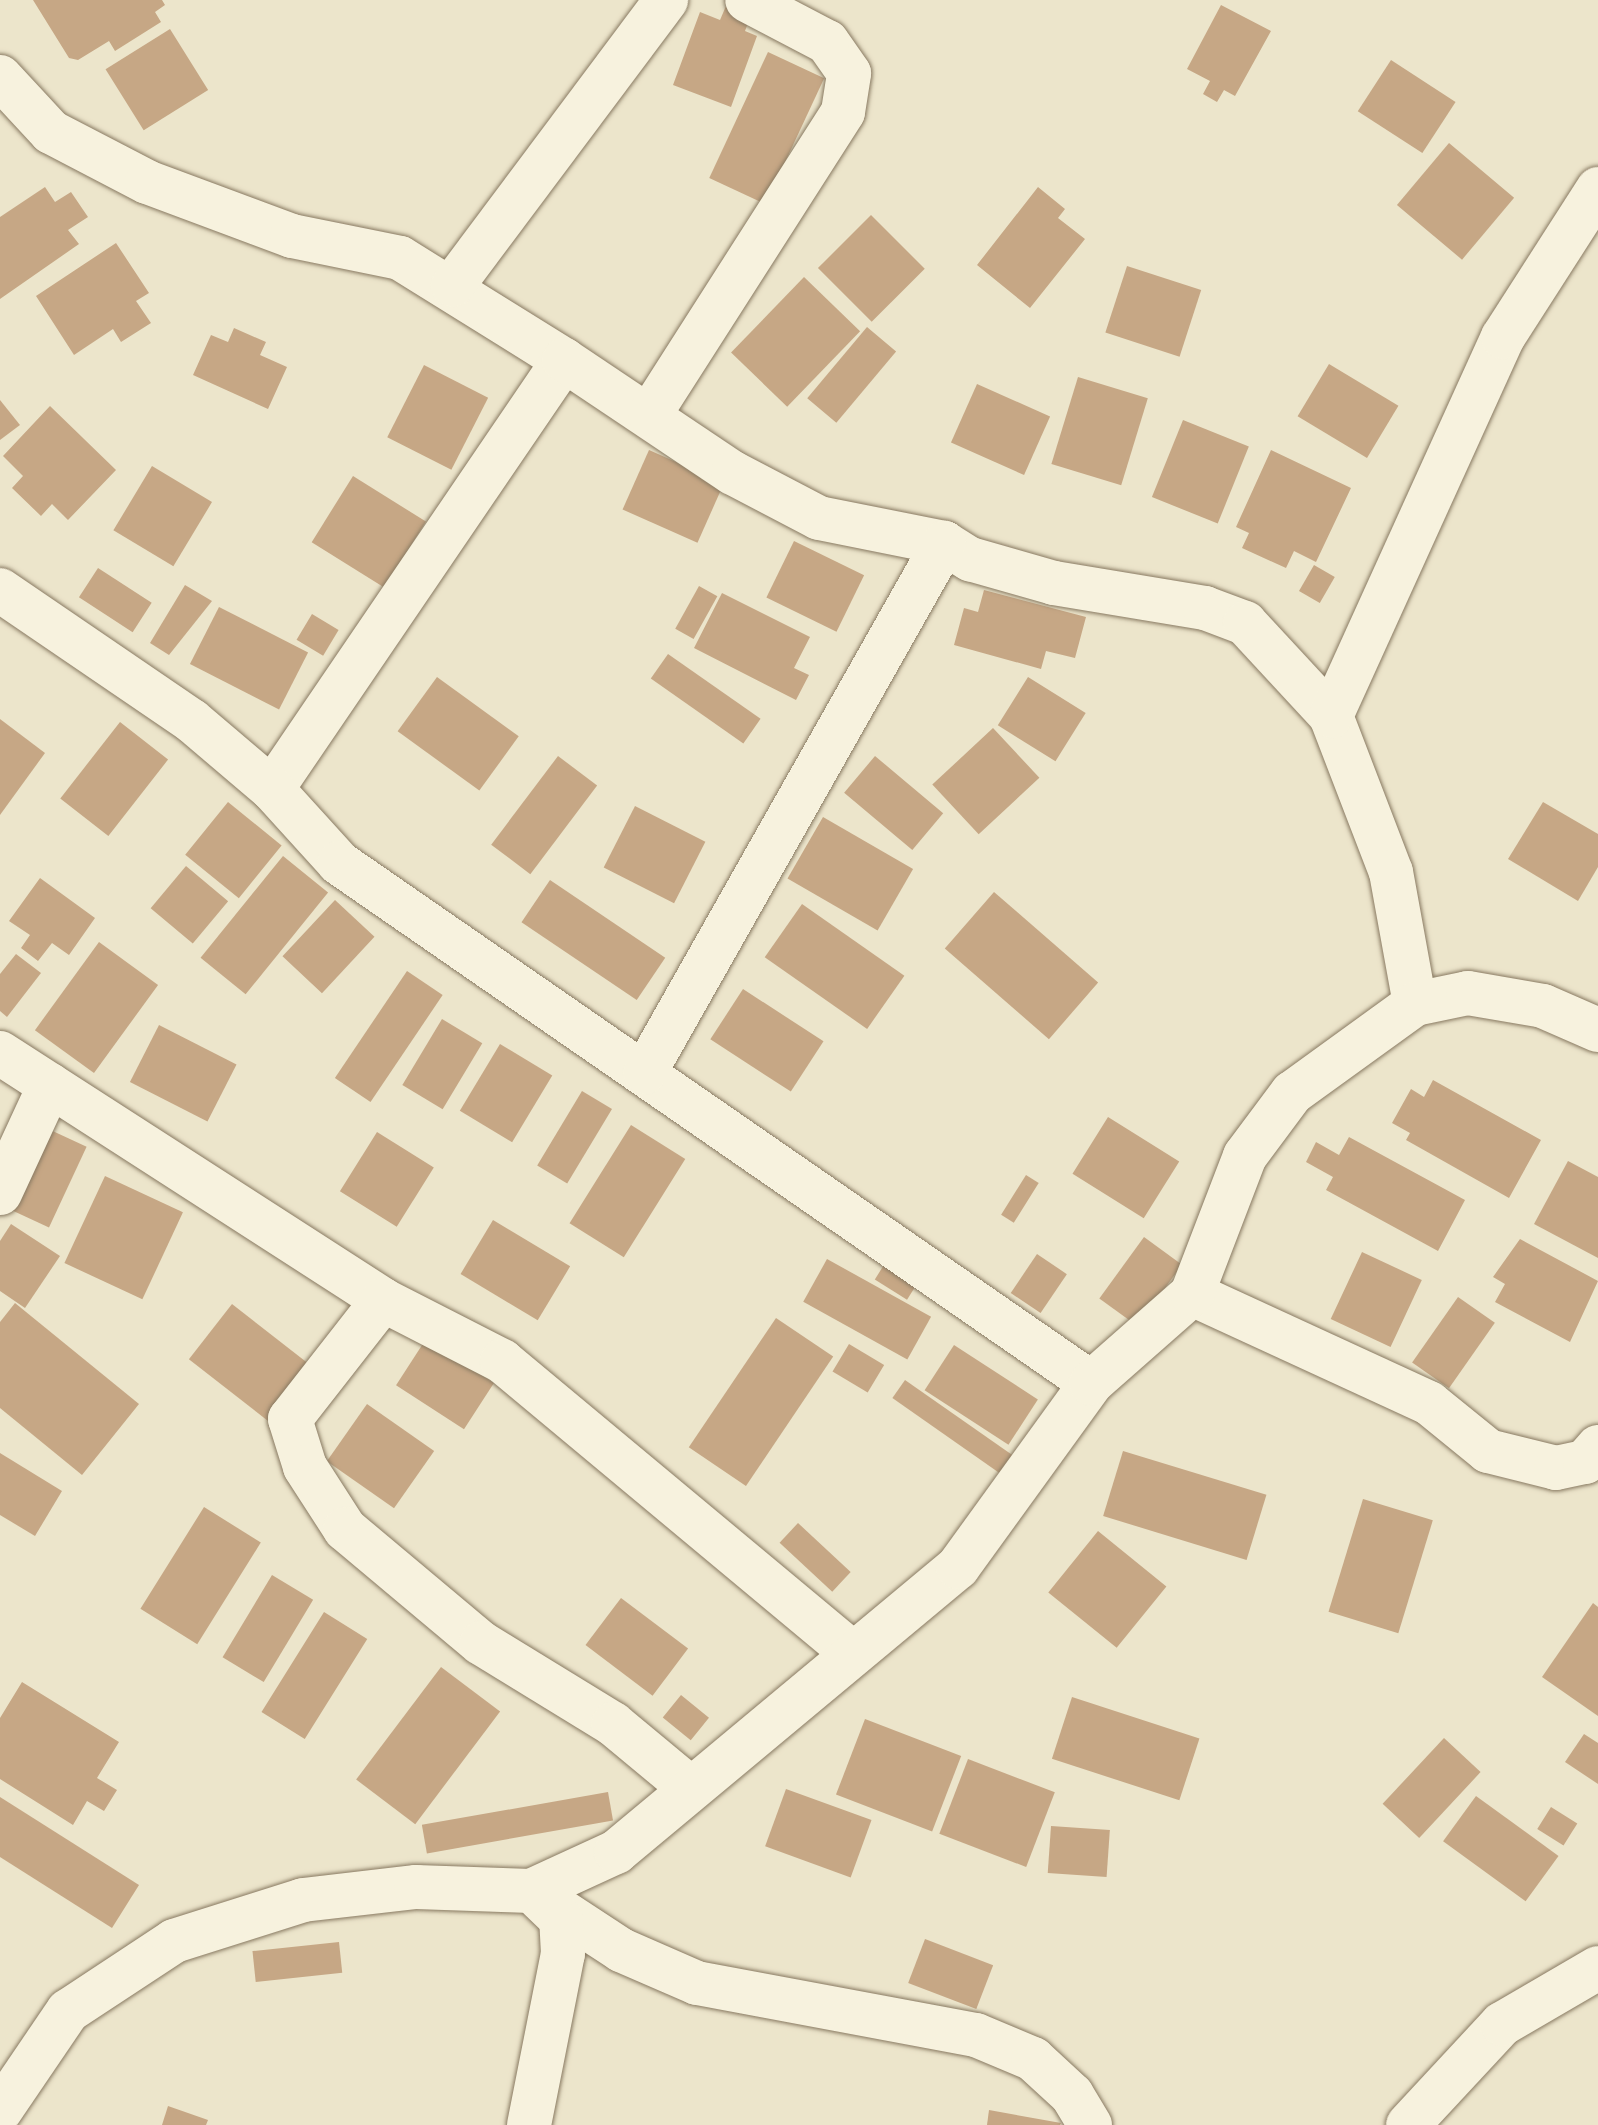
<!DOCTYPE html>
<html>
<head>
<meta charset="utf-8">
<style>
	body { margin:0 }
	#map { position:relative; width:1598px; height:2125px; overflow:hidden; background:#ece5cb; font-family:Spectral,serif }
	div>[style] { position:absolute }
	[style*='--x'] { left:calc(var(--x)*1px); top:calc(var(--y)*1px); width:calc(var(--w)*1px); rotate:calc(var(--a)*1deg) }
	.building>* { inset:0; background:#c6a785; transform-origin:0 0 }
	.roads { filter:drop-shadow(0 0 2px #887961) drop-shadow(0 0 2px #887961) }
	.minor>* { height:44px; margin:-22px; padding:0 22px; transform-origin:22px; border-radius:22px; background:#f7f2de }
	span { translate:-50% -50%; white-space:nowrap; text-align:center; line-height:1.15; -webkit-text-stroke:6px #f4efda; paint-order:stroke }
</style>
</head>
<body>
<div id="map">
	<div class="building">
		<div style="clip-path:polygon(33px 0,162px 0,165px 5px,155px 12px,161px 22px,115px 51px,109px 41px,78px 60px,69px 58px)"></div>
		<div style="clip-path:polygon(1221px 5px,1271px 31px,1235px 96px,1224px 90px,1217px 102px,1203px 94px,1210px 81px,1187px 69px)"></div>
		<div style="clip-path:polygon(726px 6px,751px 15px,745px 31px,757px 36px,731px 107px,673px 85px,700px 12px,720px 20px)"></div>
		<div style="left:170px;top:29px;width:72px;height:76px;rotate:58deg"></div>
		<div style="left:768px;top:52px;width:62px;height:139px;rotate:25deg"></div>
		<div style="left:1391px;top:60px;width:77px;height:61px;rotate:33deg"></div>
		<div style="left:1449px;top:143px;width:85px;height:81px;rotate:40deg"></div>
		<div style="clip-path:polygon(45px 187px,55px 202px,71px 192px,88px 217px,68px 230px,79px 244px,0 299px,0 217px)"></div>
		<div style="clip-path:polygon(1038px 187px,1065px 209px,1058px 218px,1085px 239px,1030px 308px,977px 265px)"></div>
		<div style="left:871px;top:215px;width:76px;height:75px;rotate:45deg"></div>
		<div style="clip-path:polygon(116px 243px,149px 293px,136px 301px,151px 323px,121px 342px,113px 329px,74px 355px,36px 296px)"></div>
		<div style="left:1127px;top:266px;width:78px;height:70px;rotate:18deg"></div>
		<div style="left:804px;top:277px;width:78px;height:105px;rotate:44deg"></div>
		<div style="left:867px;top:327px;width:38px;height:93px;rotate:40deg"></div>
		<div style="clip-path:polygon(234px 328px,266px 342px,260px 355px,287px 367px,268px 409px,193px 375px,211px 335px,228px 342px)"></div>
		<div style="left:1329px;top:364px;width:81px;height:61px;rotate:31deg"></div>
		<div style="left:424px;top:365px;width:72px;height:81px;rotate:27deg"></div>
		<div style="left:1078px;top:377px;width:73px;height:91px;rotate:17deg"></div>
		<div style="left:977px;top:384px;width:80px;height:64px;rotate:24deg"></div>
		<div style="clip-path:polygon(0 400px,20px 425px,0 440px)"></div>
		<div style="clip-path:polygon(50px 406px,116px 470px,68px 520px,52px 504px,41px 516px,12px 488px,23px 476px,3px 456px)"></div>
		<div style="left:1183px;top:420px;width:71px;height:83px;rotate:22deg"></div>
		<div style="left:649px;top:450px;width:82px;height:65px;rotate:24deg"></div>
		<div style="clip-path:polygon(1271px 450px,1351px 488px,1316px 562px,1294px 551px,1286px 568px,1242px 548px,1249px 533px,1236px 527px)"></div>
		<div style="left:152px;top:466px;width:70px;height:75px;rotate:31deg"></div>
		<div style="left:353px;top:476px;width:86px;height:78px;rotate:32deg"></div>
		<div style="left:794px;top:541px;width:78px;height:63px;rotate:26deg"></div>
		<div style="left:1314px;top:565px;width:24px;height:30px;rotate:30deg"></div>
		<div style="left:98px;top:568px;width:64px;height:35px;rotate:33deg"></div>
		<div style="clip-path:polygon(185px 585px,212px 601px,169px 655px,150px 643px)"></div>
		<div style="left:699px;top:586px;width:21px;height:49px;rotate:29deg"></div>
		<div style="clip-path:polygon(984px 590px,1086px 617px,1075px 658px,1046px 651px,1041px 669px,954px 645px,964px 608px,978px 612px)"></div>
		<div style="clip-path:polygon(722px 593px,810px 637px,794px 668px,809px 675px,796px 700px,694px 648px)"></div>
		<div style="left:219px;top:607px;width:100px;height:64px;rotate:27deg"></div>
		<div style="left:312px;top:614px;width:31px;height:30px;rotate:31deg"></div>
		<div style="left:668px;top:654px;width:113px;height:30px;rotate:35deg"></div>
		<div style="left:437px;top:677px;width:101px;height:67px;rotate:36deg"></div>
		<div style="left:1028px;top:677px;width:68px;height:57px;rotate:32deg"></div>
		<div style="clip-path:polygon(0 719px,45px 753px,0 815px)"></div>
		<div style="left:120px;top:722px;width:61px;height:97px;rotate:38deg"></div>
		<div style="left:993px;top:728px;width:68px;height:83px;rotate:47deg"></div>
		<div style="left:558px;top:756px;width:49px;height:111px;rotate:37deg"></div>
		<div style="left:875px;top:756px;width:89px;height:48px;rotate:40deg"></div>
		<div style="left:228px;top:802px;width:69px;height:68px;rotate:39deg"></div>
		<div style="clip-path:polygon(1543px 802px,1598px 834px,1598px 867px,1578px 901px,1508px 859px)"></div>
		<div style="left:635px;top:806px;width:79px;height:69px;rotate:27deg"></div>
		<div style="left:823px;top:817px;width:104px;height:71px;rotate:30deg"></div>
		<div style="left:283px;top:856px;width:58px;height:131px;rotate:39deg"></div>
		<div style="left:186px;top:866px;width:55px;height:55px;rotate:40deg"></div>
		<div style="clip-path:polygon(40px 878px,95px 918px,69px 955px,52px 943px,38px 961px,21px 948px,30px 935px,9px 921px)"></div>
		<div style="left:550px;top:880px;width:139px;height:51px;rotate:34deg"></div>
		<div style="left:994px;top:892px;width:138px;height:75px;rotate:41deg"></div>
		<div style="left:335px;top:900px;width:54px;height:77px;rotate:43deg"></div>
		<div style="left:802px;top:904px;width:125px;height:65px;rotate:35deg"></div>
		<div style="left:99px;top:942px;width:73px;height:109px;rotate:36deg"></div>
		<div style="clip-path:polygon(16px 954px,41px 973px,7px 1017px,0 1011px,0 974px)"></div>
		<div style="left:407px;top:971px;width:43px;height:129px;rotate:34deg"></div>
		<div style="left:743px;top:989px;width:96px;height:60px;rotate:33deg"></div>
		<div style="left:442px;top:1019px;width:47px;height:77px;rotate:31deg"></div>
		<div style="left:159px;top:1025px;width:87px;height:64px;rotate:27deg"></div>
		<div style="left:500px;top:1044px;width:61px;height:78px;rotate:31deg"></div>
		<div style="clip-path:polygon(1433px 1080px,1541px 1140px,1509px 1198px,1406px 1140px,1410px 1133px,1392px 1123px,1411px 1089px,1424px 1097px)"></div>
		<div style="left:582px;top:1091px;width:35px;height:87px;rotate:31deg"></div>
		<div style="left:1108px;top:1117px;width:84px;height:67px;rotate:32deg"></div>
		<div style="left:631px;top:1125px;width:64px;height:116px;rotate:32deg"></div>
		<div style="left:44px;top:1127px;width:47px;height:89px;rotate:25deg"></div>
		<div style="left:377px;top:1132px;width:67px;height:70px;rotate:32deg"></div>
		<div style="clip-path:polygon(1349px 1137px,1465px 1200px,1438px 1251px,1326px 1190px,1333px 1177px,1306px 1162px,1316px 1142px,1339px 1155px)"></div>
		<div style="clip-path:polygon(1568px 1161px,1598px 1177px,1598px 1258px,1534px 1224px)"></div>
		<div style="left:1026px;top:1175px;width:15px;height:47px;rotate:32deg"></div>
		<div style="left:105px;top:1176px;width:86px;height:96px;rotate:25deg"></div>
		<div style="left:493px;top:1220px;width:90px;height:63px;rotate:31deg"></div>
		<div style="clip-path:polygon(11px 1224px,60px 1256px,25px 1308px,0 1291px,0 1241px)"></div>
		<div style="left:1144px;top:1237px;width:47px;height:76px;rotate:36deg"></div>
		<div style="clip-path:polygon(1520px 1239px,1598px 1281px,1570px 1342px,1495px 1302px,1505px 1284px,1493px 1277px)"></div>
		<div style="left:1362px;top:1252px;width:66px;height:74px;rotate:25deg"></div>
		<div style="left:1037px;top:1254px;width:36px;height:47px;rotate:34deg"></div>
		<div style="left:827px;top:1259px;width:119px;height:49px;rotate:29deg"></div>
		<div style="left:887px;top:1260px;width:38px;height:23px;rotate:32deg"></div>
		<div style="left:1458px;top:1297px;width:45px;height:80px;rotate:35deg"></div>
		<div style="clip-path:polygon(15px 1303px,139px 1404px,82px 1475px,0 1408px,0 1322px)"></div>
		<div style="left:232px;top:1304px;width:100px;height:70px;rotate:38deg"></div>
		<div style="left:776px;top:1318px;width:69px;height:156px;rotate:34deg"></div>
		<div style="left:426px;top:1339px;width:81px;height:55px;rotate:33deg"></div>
		<div style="left:849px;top:1344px;width:41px;height:32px;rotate:31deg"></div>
		<div style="left:954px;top:1345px;width:100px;height:54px;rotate:33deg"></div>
		<div style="left:905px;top:1380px;width:145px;height:22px;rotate:35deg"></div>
		<div style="left:367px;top:1404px;width:82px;height:70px;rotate:35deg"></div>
		<div style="left:1123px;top:1451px;width:150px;height:68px;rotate:17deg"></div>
		<div style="clip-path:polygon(0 1453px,62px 1491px,35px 1536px,0 1515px)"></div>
		<div style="left:1363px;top:1499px;width:73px;height:118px;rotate:17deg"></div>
		<div style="left:204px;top:1507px;width:67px;height:120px;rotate:32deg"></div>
		<div style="left:798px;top:1523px;width:72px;height:27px;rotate:43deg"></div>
		<div style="left:1098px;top:1531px;width:88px;height:79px;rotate:39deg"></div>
		<div style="left:272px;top:1575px;width:48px;height:96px;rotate:31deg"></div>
		<div style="left:621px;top:1598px;width:84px;height:59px;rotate:37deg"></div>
		<div style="clip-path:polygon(1593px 1603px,1598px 1607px,1598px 1716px,1542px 1677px)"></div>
		<div style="left:324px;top:1612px;width:51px;height:118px;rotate:32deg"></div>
		<div style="left:441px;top:1667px;width:74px;height:141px;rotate:37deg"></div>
		<div style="clip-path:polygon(22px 1682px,119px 1742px,97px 1778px,117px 1790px,104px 1811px,87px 1801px,73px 1825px,0 1779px,0 1718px)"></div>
		<div style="left:681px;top:1695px;width:36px;height:29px;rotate:39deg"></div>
		<div style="left:1072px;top:1697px;width:134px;height:65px;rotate:18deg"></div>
		<div style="left:865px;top:1719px;width:103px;height:81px;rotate:21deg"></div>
		<div style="clip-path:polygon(1584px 1734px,1598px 1743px,1598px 1784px,1565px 1762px)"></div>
		<div style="left:1444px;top:1738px;width:50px;height:90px;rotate:43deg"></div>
		<div style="left:968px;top:1759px;width:93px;height:80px;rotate:21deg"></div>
		<div style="left:786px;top:1789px;width:91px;height:61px;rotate:20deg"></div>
		<div style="left:608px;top:1792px;width:29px;height:189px;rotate:80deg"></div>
		<div style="left:1476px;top:1796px;width:102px;height:56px;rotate:36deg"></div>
		<div style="clip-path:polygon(0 1797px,139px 1885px,112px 1928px,0 1857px)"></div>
		<div style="left:1551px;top:1807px;width:31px;height:26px;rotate:32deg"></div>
		<div style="left:1051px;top:1826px;width:59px;height:47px;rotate:4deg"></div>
		<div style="left:925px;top:1939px;width:73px;height:47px;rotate:21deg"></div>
		<div style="left:339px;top:1942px;width:31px;height:87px;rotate:84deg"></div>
		<div style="clip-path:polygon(168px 2106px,208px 2120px,206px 2125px,162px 2125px)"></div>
		<div style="clip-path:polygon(989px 2110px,1061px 2123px,1060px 2125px,987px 2125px)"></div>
	</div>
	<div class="roads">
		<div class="minor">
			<div style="--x:0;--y:77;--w:75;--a:47.2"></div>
			<div style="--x:51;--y:132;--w:108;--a:27.5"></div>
			<div style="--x:147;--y:182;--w:155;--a:20.4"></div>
			<div style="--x:292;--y:236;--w:110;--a:11.5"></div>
			<div style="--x:400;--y:258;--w:193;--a:31.9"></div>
			<div style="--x:564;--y:360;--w:519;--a:124.24"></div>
			<div style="--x:453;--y:285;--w:356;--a:-53.2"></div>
			<div style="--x:564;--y:360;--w:203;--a:33.8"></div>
			<div style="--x:733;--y:473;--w:97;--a:27.6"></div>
			<div style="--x:819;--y:518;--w:127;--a:11.3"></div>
			<div style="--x:944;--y:543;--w:31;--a:32"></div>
			<div style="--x:970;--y:559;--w:87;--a:15.9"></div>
			<div style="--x:1054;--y:583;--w:153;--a:9.4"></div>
			<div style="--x:1205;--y:608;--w:43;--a:20.6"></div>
			<div style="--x:1245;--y:623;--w:127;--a:47.2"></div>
			<div style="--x:1331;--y:716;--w:167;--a:69"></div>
			<div style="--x:1391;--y:872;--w:134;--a:79.7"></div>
			<div style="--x:650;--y:414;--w:358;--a:-57.4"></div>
			<div style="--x:843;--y:112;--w:39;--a:-81"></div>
			<div style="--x:849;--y:73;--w:38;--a:-125"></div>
			<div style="--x:827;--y:42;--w:90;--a:-152.3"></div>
			<div style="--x:0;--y:590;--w:232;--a:34.3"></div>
			<div style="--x:192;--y:721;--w:105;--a:40.4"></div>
			<div style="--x:272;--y:789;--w:100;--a:47.8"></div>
			<div style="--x:339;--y:863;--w:914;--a:34.66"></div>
			<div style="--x:1331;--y:716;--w:416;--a:-65.6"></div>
			<div style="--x:1503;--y:337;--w:176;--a:-57.3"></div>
			<div style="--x:0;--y:1053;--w:456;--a:32.8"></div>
			<div style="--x:383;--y:1300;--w:134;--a:27.1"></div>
			<div style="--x:502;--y:1361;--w:457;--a:39.8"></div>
			<div style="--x:645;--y:1072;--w:608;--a:-60.52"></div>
			<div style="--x:0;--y:1193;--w:119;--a:-65.2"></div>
			<div style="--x:1192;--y:1294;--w:261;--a:24.7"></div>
			<div style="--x:1429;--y:1403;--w:76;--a:39.1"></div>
			<div style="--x:1488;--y:1451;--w:70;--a:14"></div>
			<div style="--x:1556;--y:1468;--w:30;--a:-12"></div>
			<div style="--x:1585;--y:1462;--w:20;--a:-49"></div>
			<div style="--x:383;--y:1300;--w:151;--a:128"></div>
			<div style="--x:290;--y:1419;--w:50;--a:72.6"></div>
			<div style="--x:305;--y:1467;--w:74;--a:57.2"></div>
			<div style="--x:345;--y:1529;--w:177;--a:40"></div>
			<div style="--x:481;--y:1643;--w:155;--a:31.5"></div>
			<div style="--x:613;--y:1724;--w:100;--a:39.7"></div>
			<div style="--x:531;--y:1891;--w:108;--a:33.2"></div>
			<div style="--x:621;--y:1950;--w:83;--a:23.5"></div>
			<div style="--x:697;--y:1983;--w:284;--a:10.6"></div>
			<div style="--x:976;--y:2035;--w:62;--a:22.8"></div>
			<div style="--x:1033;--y:2059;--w:53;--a:42.7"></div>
			<div style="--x:1072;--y:2095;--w:35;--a:59"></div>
			<div style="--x:0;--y:2111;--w:121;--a:-55.8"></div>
			<div style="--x:68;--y:2011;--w:127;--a:-33.4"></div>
			<div style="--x:174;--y:1941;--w:135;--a:-17.6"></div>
			<div style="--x:303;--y:1900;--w:114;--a:-6.6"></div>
			<div style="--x:416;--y:1887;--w:115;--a:2"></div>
			<div style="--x:531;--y:1891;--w:94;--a:-24.6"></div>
			<div style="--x:616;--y:1852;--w:445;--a:-39.8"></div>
			<div style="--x:958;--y:1567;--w:227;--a:-54.1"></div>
			<div style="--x:1091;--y:1383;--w:135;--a:-41.4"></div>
			<div style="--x:1192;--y:1294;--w:148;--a:-69"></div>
			<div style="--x:1245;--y:1156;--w:79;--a:-53.3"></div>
			<div style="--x:1292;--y:1093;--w:152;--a:-35.9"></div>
			<div style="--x:1415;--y:1004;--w:54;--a:-11.7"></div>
			<div style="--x:1468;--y:993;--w:76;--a:9.8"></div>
			<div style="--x:1543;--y:1006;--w:60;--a:23.6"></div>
			<div style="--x:529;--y:2125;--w:174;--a:-78.8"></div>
			<div style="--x:563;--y:1954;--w:35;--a:-93"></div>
			<div style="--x:561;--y:1919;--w:30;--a:-136"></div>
			<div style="--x:1408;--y:2125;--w:138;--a:-47.1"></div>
			<div style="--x:1502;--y:2024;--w:111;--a:-30.3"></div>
		</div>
	</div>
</div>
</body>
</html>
